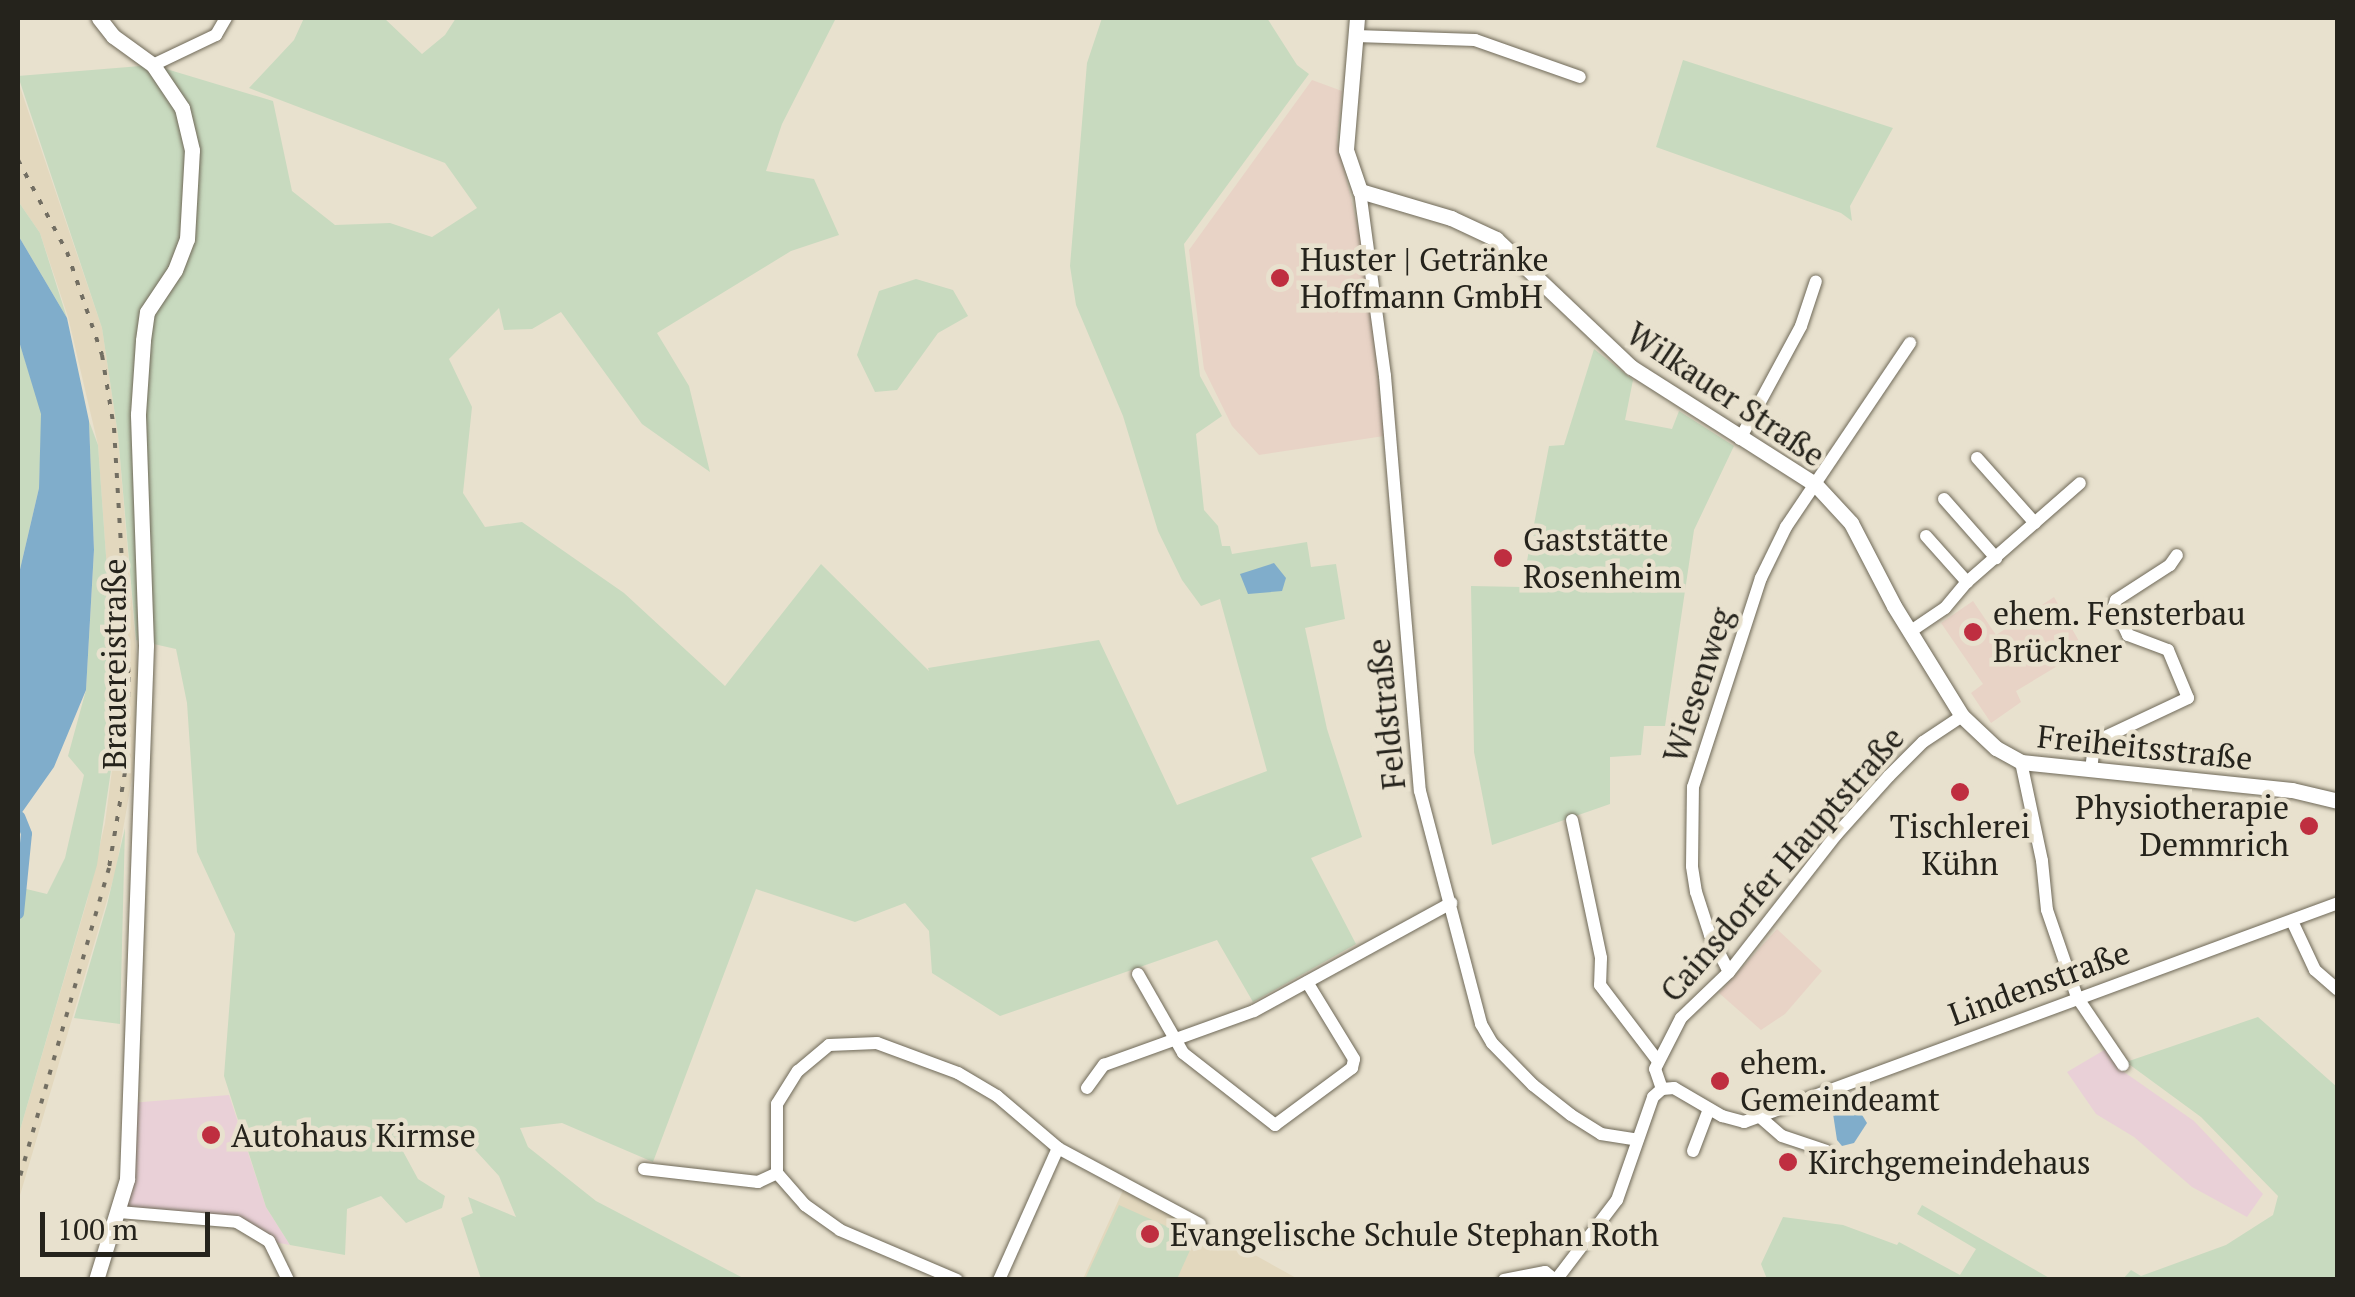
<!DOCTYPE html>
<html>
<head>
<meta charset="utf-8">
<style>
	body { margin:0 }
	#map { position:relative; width:2355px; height:1297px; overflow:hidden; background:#e8e1ce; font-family:"PT Serif",serif }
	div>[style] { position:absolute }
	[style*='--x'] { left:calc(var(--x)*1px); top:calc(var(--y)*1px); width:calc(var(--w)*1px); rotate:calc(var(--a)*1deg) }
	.commercial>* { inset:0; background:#e8d3c6 }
	.industrial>* { inset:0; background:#e9d0d7 }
	.built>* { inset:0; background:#e3d8be }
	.green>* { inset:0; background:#c8dabf }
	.water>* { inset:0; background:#80adcb }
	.canal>* { height:11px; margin:-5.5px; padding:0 5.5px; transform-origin:5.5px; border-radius:5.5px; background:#80adcb }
	.roads { filter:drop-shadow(0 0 2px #6f6958) drop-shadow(0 0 2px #6f6958) }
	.minor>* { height:12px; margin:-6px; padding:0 6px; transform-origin:6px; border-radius:6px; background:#fff }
	.tertiary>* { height:15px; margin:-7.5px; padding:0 7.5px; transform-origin:7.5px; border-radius:7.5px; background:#fff }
	.rail>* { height:4px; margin-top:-2px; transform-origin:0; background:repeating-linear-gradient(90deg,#726e62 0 5px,transparent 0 15px) }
	.dots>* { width:28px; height:28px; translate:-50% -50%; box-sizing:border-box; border:5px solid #e8e1ce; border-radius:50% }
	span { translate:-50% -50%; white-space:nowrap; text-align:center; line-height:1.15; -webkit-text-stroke:9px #e8e1ce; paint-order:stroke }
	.poi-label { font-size:32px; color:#25231c }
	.left { translate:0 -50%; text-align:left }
	.right { translate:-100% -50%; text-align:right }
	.street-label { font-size:32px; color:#25231c }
	.frame { position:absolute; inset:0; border:20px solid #25231c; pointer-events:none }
	.scale { position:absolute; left:40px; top:1212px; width:170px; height:45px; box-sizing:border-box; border:5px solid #25231c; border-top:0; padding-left:12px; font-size:30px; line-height:35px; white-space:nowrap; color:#25231c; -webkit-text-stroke:8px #e8e1ce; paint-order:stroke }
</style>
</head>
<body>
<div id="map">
	<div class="commercial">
		<div style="clip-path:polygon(1312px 80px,1342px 91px,1337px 140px,1366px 261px,1384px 436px,1259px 455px,1232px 426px,1204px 369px,1189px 250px)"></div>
		<div style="clip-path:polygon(2054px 597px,2084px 650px,2016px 691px,2021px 702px,1991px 723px,1971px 693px,1983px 684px,1941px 623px,1973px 601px,1996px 635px)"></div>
		<div style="clip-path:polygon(1777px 929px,1822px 971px,1785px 1014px,1761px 1030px,1719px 993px)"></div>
	</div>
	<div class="industrial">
		<div style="clip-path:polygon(2106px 1049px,2117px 1067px,2194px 1121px,2263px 1194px,2247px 1217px,2192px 1187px,2134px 1137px,2096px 1114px,2067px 1072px)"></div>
		<div style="clip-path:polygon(229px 1095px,266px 1207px,290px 1245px,269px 1241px,256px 1230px,119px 1212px,130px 1103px)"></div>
	</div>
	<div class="built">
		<div style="clip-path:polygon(18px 81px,102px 328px,118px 435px,138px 674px,133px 772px,116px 870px,18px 1202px,18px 1137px,87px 901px,105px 823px,112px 770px,114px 666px,98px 445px,68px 317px,40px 233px,18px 201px)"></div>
		<div style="clip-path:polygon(1124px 1188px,1190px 1220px,1192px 1232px,1203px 1237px,1208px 1229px,1298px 1279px,1083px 1279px)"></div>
	</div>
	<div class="green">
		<div style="clip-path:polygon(304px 18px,384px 18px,422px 54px,445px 35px,456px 18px,836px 18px,782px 124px,766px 171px,814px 179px,839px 235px,791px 251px,657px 333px,689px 386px,710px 472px,642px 424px,561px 312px,532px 329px,504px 330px,499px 308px,449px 359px,472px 407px,463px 493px,485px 527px,522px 522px,624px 593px,725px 686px,821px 564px,929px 671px,928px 668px,1099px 640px,1177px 805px,1267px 771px,1220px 599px,1201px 606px,1182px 580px,1158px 531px,1123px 416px,1076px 305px,1070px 266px,1087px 63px,1102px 18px,1267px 18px,1297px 65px,1309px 74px,1184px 244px,1200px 376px,1222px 416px,1196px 434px,1204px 510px,1218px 526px,1222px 546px,1230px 546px,1232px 554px,1307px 542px,1311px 567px,1336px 564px,1345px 619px,1305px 628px,1327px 729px,1362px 837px,1311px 858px,1356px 944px,1253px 1002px,1217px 940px,1000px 1016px,932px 973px,929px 931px,905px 903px,855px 922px,756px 889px,653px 1162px,562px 1123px,520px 1128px,528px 1147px,596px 1201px,745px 1279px,481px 1279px,461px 1218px,473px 1213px,468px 1197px,516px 1217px,499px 1176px,466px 1140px,469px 1131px,399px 1144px,418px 1179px,445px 1196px,442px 1208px,406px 1223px,381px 1196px,347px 1209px,345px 1255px,290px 1245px,266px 1207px,224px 1076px,235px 934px,197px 852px,187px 703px,176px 649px,136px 640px,118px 435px,102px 328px,18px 76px,153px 65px,273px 101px,292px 191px,335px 225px,390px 223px,432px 237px,477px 208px,445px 163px,249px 88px,294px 40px)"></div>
		<div style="clip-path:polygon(1683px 60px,1893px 128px,1850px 206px,1852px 221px,1841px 213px,1656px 147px)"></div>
		<div style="clip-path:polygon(18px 201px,40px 233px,67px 318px,18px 235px)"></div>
		<div style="clip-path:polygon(916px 279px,953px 290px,968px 316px,938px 333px,897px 390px,875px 392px,857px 355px,879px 291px)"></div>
		<div style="clip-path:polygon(18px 338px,42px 414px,39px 488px,18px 578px)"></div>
		<div style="clip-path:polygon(1594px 349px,1633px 380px,1625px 420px,1672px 429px,1679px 411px,1734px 446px,1694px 530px,1665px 726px,1644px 726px,1641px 755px,1610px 757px,1610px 804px,1492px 845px,1474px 752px,1471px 586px,1522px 587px,1549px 446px,1564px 445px)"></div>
		<div style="clip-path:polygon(89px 421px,98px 445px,114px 666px,111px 770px,97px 865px,18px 1137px,18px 887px,47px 894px,65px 858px,84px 775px,68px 756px,86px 690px,94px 551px)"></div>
		<div style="clip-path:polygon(125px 828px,120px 1024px,74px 1018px,107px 905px)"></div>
		<div style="clip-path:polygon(2258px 1017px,2337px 1087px,2337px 1279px,2123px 1279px,2131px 1270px,2141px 1276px,2226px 1245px,2273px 1215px,2278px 1196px,2201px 1117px,2126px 1062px)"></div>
		<div style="clip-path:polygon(1119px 1205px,1195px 1239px,1177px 1279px,1085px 1279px)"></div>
		<div style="clip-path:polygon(1922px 1205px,2051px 1279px,1767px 1279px,1761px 1264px,1783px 1217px,1843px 1225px,1897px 1245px,1899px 1242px,1960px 1275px,1976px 1249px,1917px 1214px)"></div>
	</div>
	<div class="water">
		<div style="clip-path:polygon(18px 235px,67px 318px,89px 421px,94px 550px,86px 690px,54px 767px,18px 818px,18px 578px,39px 488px,41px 414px,18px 338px)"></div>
		<div style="clip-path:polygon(1274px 563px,1286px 578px,1282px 591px,1248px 594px,1240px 574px)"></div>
		<div style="clip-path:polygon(1839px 1099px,1859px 1110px,1867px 1123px,1854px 1143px,1842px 1146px,1837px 1140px,1832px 1107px)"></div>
	</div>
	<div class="canal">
		<div style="--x:18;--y:913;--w:80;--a:-84.3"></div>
		<div style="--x:26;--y:833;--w:18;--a:-112"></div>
	</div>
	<div class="roads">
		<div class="minor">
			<div style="--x:1356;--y:36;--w:119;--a:1.9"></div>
			<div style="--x:1475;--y:40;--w:111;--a:19.4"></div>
			<div style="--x:153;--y:65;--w:70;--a:-25.5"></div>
			<div style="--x:216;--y:35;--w:20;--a:-60"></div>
			<div style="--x:1360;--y:191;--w:187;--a:82.3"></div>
			<div style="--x:1385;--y:376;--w:416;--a:85.2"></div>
			<div style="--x:1420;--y:791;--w:241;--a:75.3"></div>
			<div style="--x:1481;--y:1024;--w:22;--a:60"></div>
			<div style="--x:1492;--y:1043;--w:59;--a:45.7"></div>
			<div style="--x:1533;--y:1085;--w:48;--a:38.3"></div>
			<div style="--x:1571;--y:1115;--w:36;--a:32"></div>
			<div style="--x:1601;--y:1134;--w:37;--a:9"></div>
			<div style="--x:1740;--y:439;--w:128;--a:-61.6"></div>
			<div style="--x:1801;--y:326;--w:47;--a:-71.6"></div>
			<div style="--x:1977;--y:458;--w:87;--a:48.3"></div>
			<div style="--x:1944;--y:499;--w:79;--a:48.6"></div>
			<div style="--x:1926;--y:536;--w:62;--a:48.3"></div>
			<div style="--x:1911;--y:631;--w:41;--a:-34.1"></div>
			<div style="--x:1945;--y:608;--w:34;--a:-50"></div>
			<div style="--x:1967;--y:582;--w:150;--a:-41.2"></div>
			<div style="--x:2021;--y:762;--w:101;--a:78"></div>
			<div style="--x:2042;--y:861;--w:49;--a:84.2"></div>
			<div style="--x:2047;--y:910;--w:92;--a:71"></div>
			<div style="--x:2077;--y:997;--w:82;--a:55.9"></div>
			<div style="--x:2091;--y:770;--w:24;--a:-83"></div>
			<div style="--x:2094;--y:746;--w:12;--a:-42"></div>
			<div style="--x:2103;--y:738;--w:94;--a:-25.2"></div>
			<div style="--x:2188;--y:698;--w:52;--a:-112.6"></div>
			<div style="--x:2168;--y:650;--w:43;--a:-159.4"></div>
			<div style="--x:2128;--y:635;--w:32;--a:-116"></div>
			<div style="--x:2114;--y:606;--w:6;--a:-72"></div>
			<div style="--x:2116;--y:600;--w:64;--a:-32.9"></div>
			<div style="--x:2170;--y:565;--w:12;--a:-55"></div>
			<div style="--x:1572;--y:820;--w:141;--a:78.1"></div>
			<div style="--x:1601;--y:958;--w:27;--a:92"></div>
			<div style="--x:1600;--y:985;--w:96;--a:52.7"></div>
			<div style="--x:2292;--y:921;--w:54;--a:64.9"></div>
			<div style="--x:2315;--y:970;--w:30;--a:41"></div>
			<div style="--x:1729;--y:972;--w:42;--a:-117.2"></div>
			<div style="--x:1710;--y:935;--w:45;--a:-108"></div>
			<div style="--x:1696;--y:892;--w:26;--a:-99"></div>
			<div style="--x:1692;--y:866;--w:79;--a:-89.3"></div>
			<div style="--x:1693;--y:787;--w:220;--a:-72"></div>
			<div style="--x:1761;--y:578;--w:57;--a:-63.9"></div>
			<div style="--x:1786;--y:527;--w:222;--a:-56"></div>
			<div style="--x:1138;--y:974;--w:91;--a:60.3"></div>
			<div style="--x:1183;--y:1053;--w:117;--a:38"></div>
			<div style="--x:1275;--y:1125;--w:96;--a:-36.5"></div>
			<div style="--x:1352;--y:1068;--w:9;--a:-77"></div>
			<div style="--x:1354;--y:1059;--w:90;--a:-121.4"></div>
			<div style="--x:1087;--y:1088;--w:29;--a:-54"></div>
			<div style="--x:1104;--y:1065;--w:159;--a:-19.8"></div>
			<div style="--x:1254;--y:1011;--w:225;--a:-28.7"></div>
			<div style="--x:1662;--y:1089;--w:12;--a:-5"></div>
			<div style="--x:1674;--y:1088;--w:56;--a:30.3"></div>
			<div style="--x:1722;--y:1116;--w:23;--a:15"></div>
			<div style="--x:1744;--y:1122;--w:633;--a:-20.24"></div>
			<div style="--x:1662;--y:1089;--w:21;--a:-109"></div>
			<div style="--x:1655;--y:1069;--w:57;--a:-63"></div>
			<div style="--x:1681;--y:1018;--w:66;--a:-43.8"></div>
			<div style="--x:1729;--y:972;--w:174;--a:-52"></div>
			<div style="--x:1836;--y:835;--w:79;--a:-48.1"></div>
			<div style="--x:1889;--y:776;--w:48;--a:-45"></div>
			<div style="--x:1923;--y:742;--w:47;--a:-33.7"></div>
			<div style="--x:1760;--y:1117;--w:29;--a:41"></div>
			<div style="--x:1782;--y:1136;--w:47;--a:18.4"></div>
			<div style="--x:1058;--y:1148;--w:161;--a:28.2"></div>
			<div style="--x:1693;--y:1151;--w:45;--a:-69.1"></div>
			<div style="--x:644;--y:1169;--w:115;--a:6.5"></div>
			<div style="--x:758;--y:1182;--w:21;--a:-25"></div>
			<div style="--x:777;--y:1173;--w:43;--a:48.8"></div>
			<div style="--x:805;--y:1205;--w:43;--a:35.5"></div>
			<div style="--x:840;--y:1230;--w:127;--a:23.1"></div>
			<div style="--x:777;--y:1173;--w:69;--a:-90"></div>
			<div style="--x:777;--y:1104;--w:39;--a:-58"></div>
			<div style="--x:798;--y:1071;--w:40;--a:-40"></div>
			<div style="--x:829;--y:1045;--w:48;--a:-2.4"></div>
			<div style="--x:877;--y:1043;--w:86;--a:20.3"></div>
			<div style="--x:958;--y:1073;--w:45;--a:30.5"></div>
			<div style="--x:997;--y:1096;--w:80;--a:40.4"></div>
			<div style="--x:1058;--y:1148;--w:145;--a:114.1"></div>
			<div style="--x:119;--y:1212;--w:118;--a:4.8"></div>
			<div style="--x:237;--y:1222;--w:37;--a:31"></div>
			<div style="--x:269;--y:1241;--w:43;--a:64"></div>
			<div style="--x:1504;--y:1280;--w:42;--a:-11"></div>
			<div style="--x:1545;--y:1272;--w:13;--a:39"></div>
			<div style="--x:1556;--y:1280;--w:101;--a:-52.7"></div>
			<div style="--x:1617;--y:1200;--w:109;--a:-70.7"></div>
			<div style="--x:1653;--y:1097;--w:12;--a:-42"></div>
		</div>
		<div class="tertiary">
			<div style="--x:1357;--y:18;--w:132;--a:94.8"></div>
			<div style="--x:1346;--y:150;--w:43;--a:71.1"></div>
			<div style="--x:1360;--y:191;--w:95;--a:16.5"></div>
			<div style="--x:1451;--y:218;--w:50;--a:25"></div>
			<div style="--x:1496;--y:239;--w:186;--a:43.5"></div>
			<div style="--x:1631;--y:367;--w:218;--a:32.5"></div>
			<div style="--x:1815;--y:484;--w:53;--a:47.3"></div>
			<div style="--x:1851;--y:523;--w:93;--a:62.6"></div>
			<div style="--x:1894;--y:606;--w:129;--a:58.3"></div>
			<div style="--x:1962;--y:716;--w:47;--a:43.3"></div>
			<div style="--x:1996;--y:748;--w:29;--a:29"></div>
			<div style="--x:2021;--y:762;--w:272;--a:5.9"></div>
			<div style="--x:2292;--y:790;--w:47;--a:13.4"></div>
			<div style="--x:96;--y:1280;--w:106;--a:-72.9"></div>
			<div style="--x:127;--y:1179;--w:534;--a:-87.96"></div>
			<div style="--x:146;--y:645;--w:231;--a:-92"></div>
			<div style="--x:138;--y:414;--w:74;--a:-86.1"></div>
			<div style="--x:143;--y:340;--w:28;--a:-82"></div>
			<div style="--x:147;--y:312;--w:50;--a:-56.3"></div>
			<div style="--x:175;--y:270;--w:33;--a:-69"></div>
			<div style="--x:187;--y:239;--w:89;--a:-86.8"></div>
			<div style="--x:192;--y:150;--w:43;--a:-103.4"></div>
			<div style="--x:182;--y:108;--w:52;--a:-124"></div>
			<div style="--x:153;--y:65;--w:49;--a:-144.1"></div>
			<div style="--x:113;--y:36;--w:23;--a:-128"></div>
		</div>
	</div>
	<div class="rail">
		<div style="--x:18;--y:160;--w:104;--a:62"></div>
		<div style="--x:67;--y:252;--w:109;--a:71.2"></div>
		<div style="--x:102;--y:355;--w:74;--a:80.7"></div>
		<div style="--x:114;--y:428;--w:249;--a:86.6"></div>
		<div style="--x:129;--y:677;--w:95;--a:92.4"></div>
		<div style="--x:125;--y:772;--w:97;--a:99.5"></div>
		<div style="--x:109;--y:868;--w:329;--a:106.1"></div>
	</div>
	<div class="dots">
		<div style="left:1280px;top:278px;background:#bf2e40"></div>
		<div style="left:1503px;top:558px;background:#bf2e40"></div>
		<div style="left:1973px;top:632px;background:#bf2e40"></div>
		<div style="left:1960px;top:792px;background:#bf2e40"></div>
		<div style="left:2309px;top:826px;background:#bf2e40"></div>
		<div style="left:1720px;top:1081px;background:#bf2e40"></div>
		<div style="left:211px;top:1135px;background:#bf2e40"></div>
		<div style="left:1788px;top:1162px;background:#bf2e40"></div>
		<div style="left:1150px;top:1234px;background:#bf2e40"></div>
	</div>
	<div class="poi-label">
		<span class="left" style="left:1300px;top:278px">Huster | Getränke<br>Hoffmann GmbH</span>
		<span class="left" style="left:1523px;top:558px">Gaststätte<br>Rosenheim</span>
		<span class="left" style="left:1993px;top:632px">ehem. Fensterbau<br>Brückner</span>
		<span class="right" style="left:2289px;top:826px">Physiotherapie<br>Demmrich</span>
		<span style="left:1960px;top:845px">Tischlerei<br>Kühn</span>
		<span class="left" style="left:1740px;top:1081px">ehem.<br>Gemeindeamt</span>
		<span class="left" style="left:231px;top:1135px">Autohaus Kirmse</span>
		<span class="left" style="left:1808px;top:1162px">Kirchgemeindehaus</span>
		<span class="left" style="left:1170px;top:1234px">Evangelische Schule Stephan Roth</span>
	</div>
	<div class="street-label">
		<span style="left:1726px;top:394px;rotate:34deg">Wilkauer Straße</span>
		<span style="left:114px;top:664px;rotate:-90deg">Brauereistraße</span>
		<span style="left:1698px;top:685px;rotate:-72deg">Wiesenweg</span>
		<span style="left:1386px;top:714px;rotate:-96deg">Feldstraße</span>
		<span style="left:2145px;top:747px;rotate:6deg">Freiheitsstraße</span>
		<span style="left:1782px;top:864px;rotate:-49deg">Cainsdorfer Hauptstraße</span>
		<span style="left:2039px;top:983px;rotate:-20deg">Lindenstraße</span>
	</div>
	<div class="frame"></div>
	<div class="scale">100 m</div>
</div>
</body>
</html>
